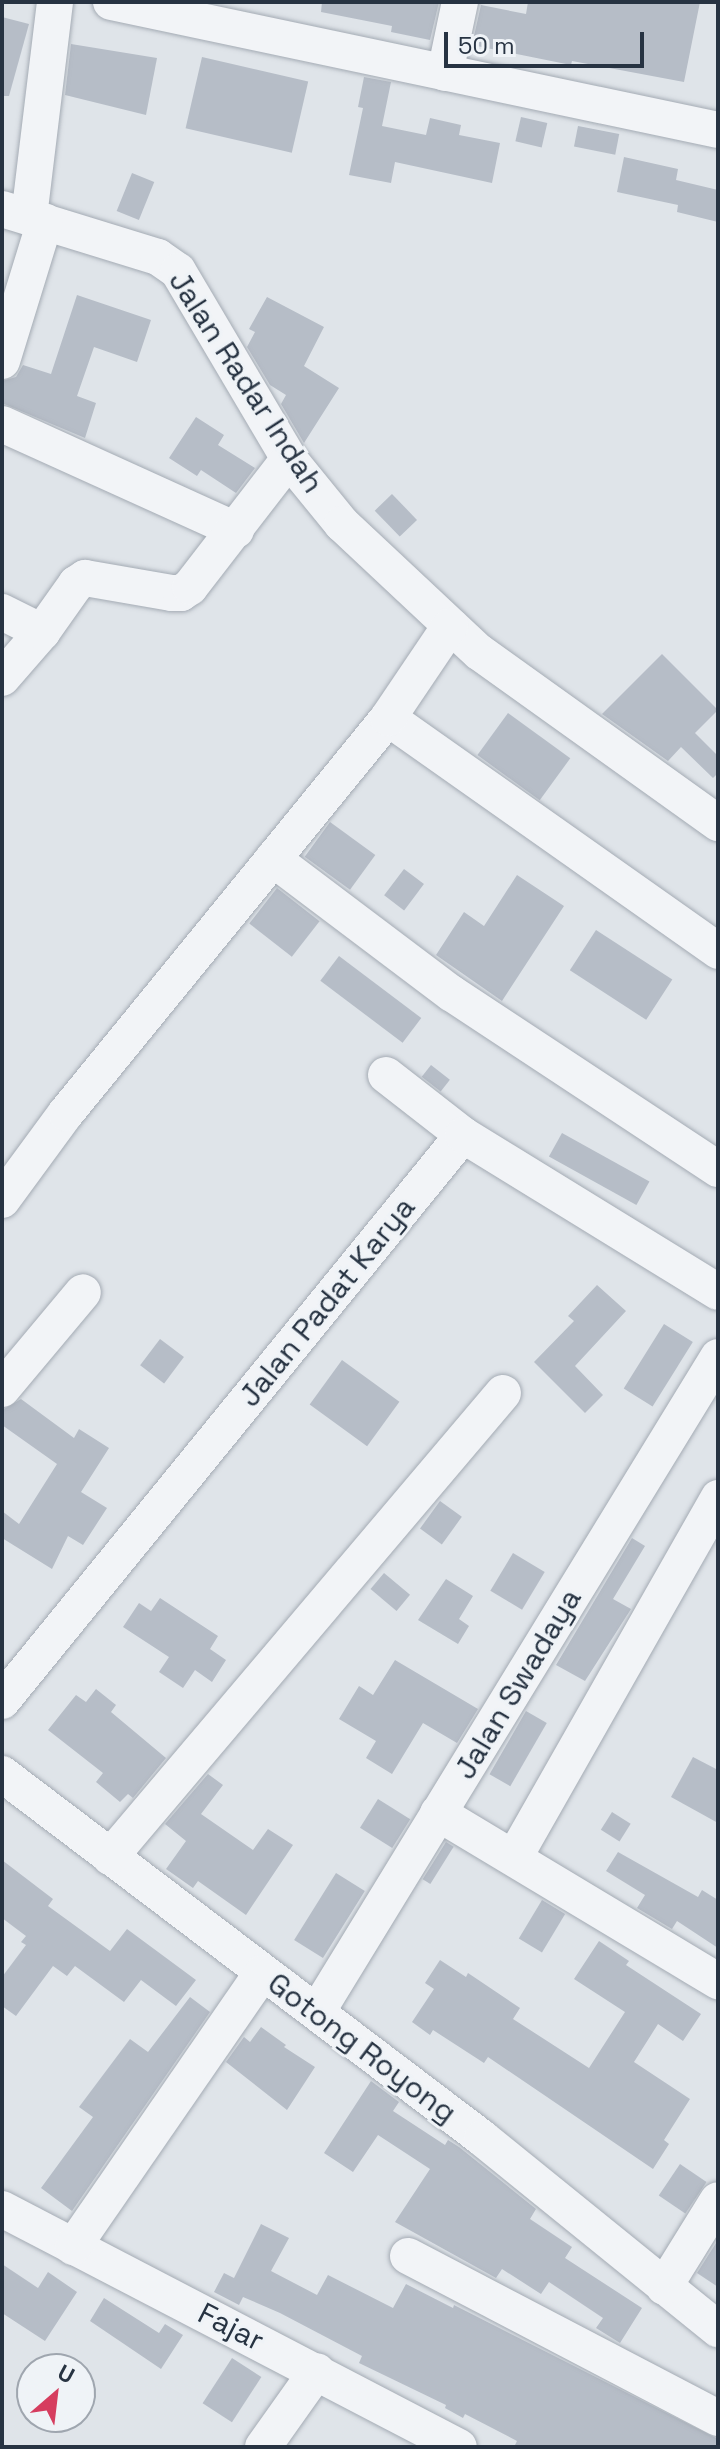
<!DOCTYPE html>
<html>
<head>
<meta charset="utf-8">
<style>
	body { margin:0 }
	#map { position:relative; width:720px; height:2449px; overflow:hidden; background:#dfe4e9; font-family:"Space Grotesk",sans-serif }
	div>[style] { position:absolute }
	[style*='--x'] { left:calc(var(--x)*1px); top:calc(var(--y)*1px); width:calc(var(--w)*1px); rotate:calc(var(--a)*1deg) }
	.building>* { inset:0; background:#b6bdc7; transform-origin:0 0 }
	.roads { filter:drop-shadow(0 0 2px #a4abb4) drop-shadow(0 0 2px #a4abb4) }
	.minor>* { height:36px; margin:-18px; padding:0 18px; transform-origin:18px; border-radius:18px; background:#f2f4f7 }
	span { translate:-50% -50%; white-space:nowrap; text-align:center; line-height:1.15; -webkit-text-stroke:6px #eff3f7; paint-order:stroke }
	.street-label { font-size:30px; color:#273342 }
	.frame { position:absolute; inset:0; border:4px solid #273342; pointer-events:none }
	.north { position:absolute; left:16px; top:2353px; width:80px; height:80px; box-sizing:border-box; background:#eff3f7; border:2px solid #9fa6af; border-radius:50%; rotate:28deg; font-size:22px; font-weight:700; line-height:32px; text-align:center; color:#273342 }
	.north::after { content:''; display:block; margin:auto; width:28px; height:36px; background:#d63d5f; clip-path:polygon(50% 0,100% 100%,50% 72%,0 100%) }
	.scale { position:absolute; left:444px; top:32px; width:200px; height:36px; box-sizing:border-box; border:4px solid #273342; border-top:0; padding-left:10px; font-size:24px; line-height:28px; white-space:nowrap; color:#273342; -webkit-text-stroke:6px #eff3f7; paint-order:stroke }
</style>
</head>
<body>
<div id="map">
	<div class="building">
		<div style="clip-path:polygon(322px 2px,439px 2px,430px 40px,391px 32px,392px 26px,321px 12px)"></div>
		<div style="clip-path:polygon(528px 2px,700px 2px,684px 82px,572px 61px,571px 65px,472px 45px,481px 5px,526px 14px)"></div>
		<div style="clip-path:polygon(2px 17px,29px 24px,9px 96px,2px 96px)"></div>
		<div style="clip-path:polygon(71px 44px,157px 58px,146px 115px,65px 95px)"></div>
		<div style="left:202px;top:57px;width:109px;height:73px;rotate:13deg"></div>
		<div style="clip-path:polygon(364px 77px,391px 82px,382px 126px,426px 135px,430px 118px,461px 125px,459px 135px,500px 143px,492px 183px,395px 162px,391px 183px,349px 175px,363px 108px,358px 107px)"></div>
		<div style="left:521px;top:117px;width:27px;height:25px;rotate:13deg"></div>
		<div style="left:578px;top:126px;width:42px;height:21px;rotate:11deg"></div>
		<div style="clip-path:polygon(624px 157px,678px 169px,676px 180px,718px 190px,718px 222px,677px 212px,678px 205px,617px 192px)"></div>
		<div style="left:132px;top:173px;width:24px;height:41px;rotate:22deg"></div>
		<div style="clip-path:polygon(77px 295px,151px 320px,137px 362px,94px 347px,77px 396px,96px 403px,85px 438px,2px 403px,2px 381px,16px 377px,23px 365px,51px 374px)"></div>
		<div style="clip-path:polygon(267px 297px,324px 327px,304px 366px,339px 388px,304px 443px,281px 404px,286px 395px,270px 385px,247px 347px,255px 332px,249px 329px)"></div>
		<div style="clip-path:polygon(196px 417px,224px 435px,218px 445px,255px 468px,236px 493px,201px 470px,197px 476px,169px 458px)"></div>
		<div style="left:392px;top:494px;width:36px;height:24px;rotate:46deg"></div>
		<div style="clip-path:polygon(662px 654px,718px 710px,695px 733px,718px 756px,718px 773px,713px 778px,681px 747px,668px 761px,602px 714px)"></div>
		<div style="left:508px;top:713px;width:77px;height:52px;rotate:36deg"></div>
		<div style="left:330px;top:822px;width:56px;height:43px;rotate:36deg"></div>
		<div style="left:404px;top:869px;width:25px;height:33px;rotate:37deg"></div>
		<div style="clip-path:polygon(517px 875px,564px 906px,502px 1001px,436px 955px,464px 912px,484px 926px)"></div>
		<div style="left:277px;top:888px;width:54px;height:45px;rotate:38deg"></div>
		<div style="left:596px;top:930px;width:91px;height:48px;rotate:33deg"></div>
		<div style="left:339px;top:956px;width:103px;height:31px;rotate:37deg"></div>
		<div style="left:431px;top:1065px;width:24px;height:15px;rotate:38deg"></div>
		<div style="left:562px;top:1133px;width:100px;height:27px;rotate:29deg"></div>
		<div style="clip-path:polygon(597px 1285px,626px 1311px,575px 1366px,603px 1395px,585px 1413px,534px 1362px,574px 1321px,568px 1316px)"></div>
		<div style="left:664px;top:1324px;width:34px;height:76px;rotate:32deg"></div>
		<div style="left:160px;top:1339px;width:30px;height:33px;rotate:37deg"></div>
		<div style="left:342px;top:1360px;width:71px;height:55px;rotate:36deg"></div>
		<div style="clip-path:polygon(21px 1399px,74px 1438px,79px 1429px,109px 1448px,81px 1492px,107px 1508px,83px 1545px,68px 1536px,52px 1569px,2px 1538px,2px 1511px,19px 1524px,57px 1464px,2px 1425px,4px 1409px)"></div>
		<div style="left:440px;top:1501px;width:27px;height:34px;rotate:36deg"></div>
		<div style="clip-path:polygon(632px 1538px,645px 1546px,613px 1599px,631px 1609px,585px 1681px,556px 1665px)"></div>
		<div style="left:513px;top:1553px;width:37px;height:44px;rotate:31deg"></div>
		<div style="left:384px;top:1573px;width:34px;height:21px;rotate:40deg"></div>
		<div style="clip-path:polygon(446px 1579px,473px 1596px,459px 1619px,469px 1626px,458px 1644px,418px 1620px)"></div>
		<div style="clip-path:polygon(160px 1598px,218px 1636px,210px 1649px,226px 1660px,212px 1682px,195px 1670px,183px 1688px,159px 1672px,169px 1657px,123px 1627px,139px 1603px,151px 1611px)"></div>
		<div style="clip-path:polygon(395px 1660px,478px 1709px,457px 1743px,423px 1723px,392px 1774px,366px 1758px,376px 1741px,339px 1719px,359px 1686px,373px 1695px)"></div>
		<div style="clip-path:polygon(96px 1689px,116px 1705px,111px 1712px,166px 1758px,133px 1798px,128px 1794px,120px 1802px,96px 1782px,103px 1773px,48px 1730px,76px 1695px,86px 1702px)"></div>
		<div style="left:526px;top:1711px;width:24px;height:73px;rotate:30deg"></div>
		<div style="clip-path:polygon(693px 1757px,718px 1770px,718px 1823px,671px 1797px)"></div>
		<div style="clip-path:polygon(208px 1774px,223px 1785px,201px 1814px,253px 1850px,268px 1829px,293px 1845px,246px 1915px,198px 1881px,193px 1888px,166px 1869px,186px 1841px,165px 1824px)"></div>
		<div style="left:378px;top:1799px;width:38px;height:34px;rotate:32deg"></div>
		<div style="left:612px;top:1812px;width:22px;height:21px;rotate:32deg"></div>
		<div style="left:446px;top:1842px;width:9px;height:44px;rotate:32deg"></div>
		<div style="clip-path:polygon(618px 1852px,698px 1897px,702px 1890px,718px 1900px,718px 1948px,677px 1921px,672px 1929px,637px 1908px,645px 1895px,606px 1871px)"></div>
		<div style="clip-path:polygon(2px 1860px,53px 1899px,48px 1906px,110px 1951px,127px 1929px,196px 1980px,176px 2006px,141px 1980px,124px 2002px,75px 1966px,67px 1976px,53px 1966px,16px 2016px,2px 2006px,2px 1977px,26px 1945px,21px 1942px,26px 1936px,2px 1918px)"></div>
		<div style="left:336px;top:1873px;width:34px;height:79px;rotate:32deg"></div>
		<div style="left:542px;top:1900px;width:27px;height:45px;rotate:31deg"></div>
		<div style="clip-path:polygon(599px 1941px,629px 1961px,626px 1965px,701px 2014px,683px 2041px,658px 2024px,634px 2062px,690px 2099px,664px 2140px,669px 2144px,653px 2169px,488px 2057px,484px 2063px,433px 2030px,430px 2035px,412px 2022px,434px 1989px,425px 1983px,440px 1960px,466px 1977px,468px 1973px,520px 2008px,513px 2019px,589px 2068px,625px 2012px,574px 1979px)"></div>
		<div style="clip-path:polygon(190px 1997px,210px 2012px,72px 2211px,41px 2188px,93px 2117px,79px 2107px,130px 2039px,148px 2052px)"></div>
		<div style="clip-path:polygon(261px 2027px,286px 2045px,284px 2047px,315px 2067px,287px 2110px,226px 2062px,244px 2037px,250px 2042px)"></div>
		<div style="clip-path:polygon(371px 2081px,399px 2102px,393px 2111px,445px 2145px,448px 2140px,459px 2147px,536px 2209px,530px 2219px,572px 2247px,565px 2258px,642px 2308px,620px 2343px,596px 2328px,603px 2318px,549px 2282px,541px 2294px,502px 2269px,496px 2278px,395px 2222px,430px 2169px,378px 2135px,353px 2172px,324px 2153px)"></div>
		<div style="left:680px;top:2164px;width:32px;height:38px;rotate:34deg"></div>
		<div style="clip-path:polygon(261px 2224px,289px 2238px,271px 2271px,317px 2295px,328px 2275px,393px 2308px,406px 2284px,453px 2308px,454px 2305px,718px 2439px,718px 2447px,514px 2447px,517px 2441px,465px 2414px,463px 2418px,445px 2408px,446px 2405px,359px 2363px,362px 2356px,280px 2313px,243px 2297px,239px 2305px,214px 2292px,224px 2273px,234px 2278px)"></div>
		<div style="clip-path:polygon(718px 2240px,718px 2287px,697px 2273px)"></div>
		<div style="clip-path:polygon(2px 2264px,38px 2288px,48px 2272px,77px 2292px,45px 2341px,2px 2313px)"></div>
		<div style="clip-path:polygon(104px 2298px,159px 2333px,165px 2324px,183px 2335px,161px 2369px,90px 2321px)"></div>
		<div style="left:232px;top:2358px;width:35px;height:54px;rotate:33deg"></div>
	</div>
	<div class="roads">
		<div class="minor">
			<div style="--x:111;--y:2;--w:620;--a:11.91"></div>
			<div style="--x:445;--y:73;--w:73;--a:-78.1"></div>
			<div style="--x:2;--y:209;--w:163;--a:17.1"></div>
			<div style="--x:158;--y:257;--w:24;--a:35"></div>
			<div style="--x:178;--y:271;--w:218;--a:59.4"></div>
			<div style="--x:289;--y:459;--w:84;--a:50.8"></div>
			<div style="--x:342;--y:524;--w:187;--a:43.1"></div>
			<div style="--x:479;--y:652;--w:294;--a:35.6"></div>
			<div style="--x:29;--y:217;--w:217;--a:-83.1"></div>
			<div style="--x:2;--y:361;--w:146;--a:-72.9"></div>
			<div style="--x:2;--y:424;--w:257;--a:24.4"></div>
			<div style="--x:2;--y:612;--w:45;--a:26.6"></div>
			<div style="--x:2;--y:678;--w:61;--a:-49"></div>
			<div style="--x:42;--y:632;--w:59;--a:-54.7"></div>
			<div style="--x:76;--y:584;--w:11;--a:-34"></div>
			<div style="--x:85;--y:578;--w:88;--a:9.8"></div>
			<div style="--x:172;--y:593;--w:9;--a:0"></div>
			<div style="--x:181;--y:593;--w:11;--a:-34"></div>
			<div style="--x:190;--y:587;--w:162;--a:-52.3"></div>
			<div style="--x:388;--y:718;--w:404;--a:35.2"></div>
			<div style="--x:273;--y:859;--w:223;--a:37"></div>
			<div style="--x:451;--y:993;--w:320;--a:33.4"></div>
			<div style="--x:386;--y:1075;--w:98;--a:37.9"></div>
			<div style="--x:2;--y:1200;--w:108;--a:-53.7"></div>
			<div style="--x:66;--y:1113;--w:510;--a:-50.81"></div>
			<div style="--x:388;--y:718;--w:111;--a:-56"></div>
			<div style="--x:2;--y:1389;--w:126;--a:-50.1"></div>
			<div style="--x:2;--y:1701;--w:730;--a:-50.84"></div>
			<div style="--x:463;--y:1135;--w:299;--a:31.6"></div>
			<div style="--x:2;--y:1774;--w:602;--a:37.17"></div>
			<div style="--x:482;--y:2138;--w:304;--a:39"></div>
			<div style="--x:438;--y:1813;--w:327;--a:31"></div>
			<div style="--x:515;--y:1856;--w:412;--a:-60.4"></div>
			<div style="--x:110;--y:1857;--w:608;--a:-49.74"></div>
			<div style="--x:317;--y:2012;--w:768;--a:-58.52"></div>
			<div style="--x:2;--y:2209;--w:515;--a:27.51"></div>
			<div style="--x:73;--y:2247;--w:333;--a:-55.4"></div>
			<div style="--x:408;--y:2256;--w:350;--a:27.6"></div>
			<div style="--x:664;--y:2287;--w:102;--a:-58.2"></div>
			<div style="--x:263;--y:2447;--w:93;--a:-54.6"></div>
		</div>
	</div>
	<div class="street-label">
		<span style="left:246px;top:382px;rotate:57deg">Jalan Radar Indah</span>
		<span style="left:327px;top:1302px;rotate:-51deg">Jalan Padat Karya</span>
		<span style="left:518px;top:1684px;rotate:-59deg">Jalan Swadaya</span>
		<span style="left:362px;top:2048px;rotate:37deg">Gotong Royong</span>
		<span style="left:231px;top:2327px;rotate:27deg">Fajar</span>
	</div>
	<div class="frame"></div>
	<div class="north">U</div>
	<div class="scale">50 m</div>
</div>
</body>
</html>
